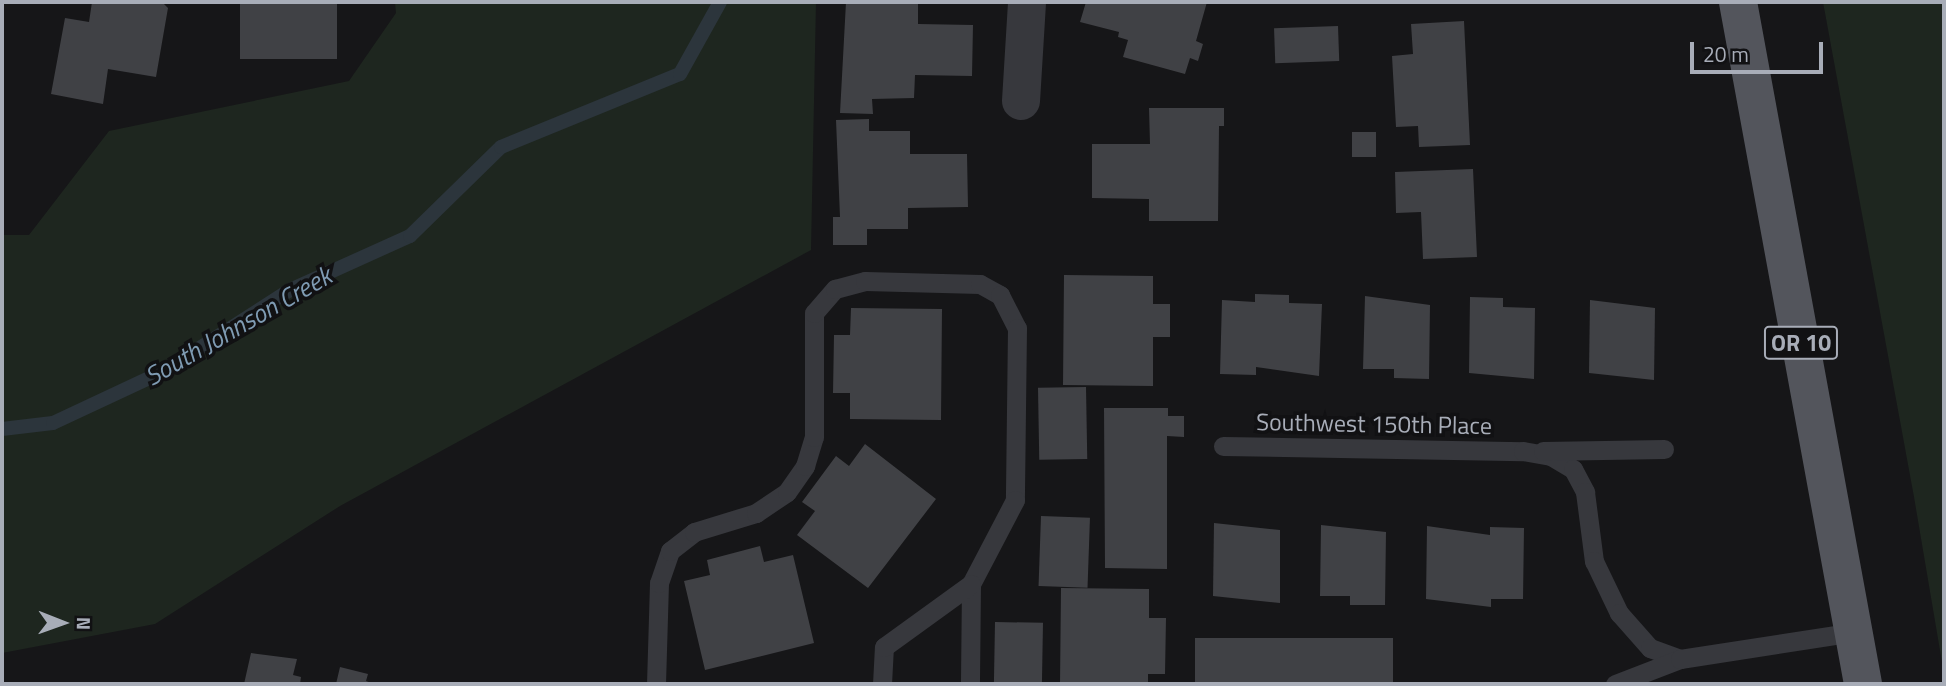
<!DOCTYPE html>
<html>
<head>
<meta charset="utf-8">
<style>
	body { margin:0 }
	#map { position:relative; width:1946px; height:686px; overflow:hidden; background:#161618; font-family:"Titillium Web",sans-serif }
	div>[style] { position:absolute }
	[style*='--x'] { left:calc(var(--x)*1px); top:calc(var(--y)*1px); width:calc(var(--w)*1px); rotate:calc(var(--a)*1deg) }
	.green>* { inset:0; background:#1e261f }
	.stream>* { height:14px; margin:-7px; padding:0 7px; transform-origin:7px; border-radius:7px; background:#2c353c }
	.building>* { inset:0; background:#404145; transform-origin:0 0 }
	.lane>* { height:19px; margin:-9.5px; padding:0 9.5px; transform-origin:9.5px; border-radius:9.5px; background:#37383d }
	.street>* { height:38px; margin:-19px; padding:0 19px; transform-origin:19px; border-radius:19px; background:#37383d }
	.primary>* { height:38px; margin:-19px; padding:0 19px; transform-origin:19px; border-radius:19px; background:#53555c }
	span { translate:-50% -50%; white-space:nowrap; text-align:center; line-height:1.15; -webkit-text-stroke:7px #111113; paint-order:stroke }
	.shield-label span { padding:2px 5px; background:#111113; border:2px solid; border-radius:5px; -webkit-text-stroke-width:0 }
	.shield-label { font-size:23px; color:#a8adb8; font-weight:700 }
	.street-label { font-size:24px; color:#a8adb8 }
	.water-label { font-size:26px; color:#7f9bb3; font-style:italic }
	.frame { position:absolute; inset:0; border:4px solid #a8adb8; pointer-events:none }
	.north { position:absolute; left:28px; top:588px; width:70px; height:70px; -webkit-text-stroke:5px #111113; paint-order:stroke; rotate:91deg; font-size:19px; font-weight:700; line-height:28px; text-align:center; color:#a8adb8 }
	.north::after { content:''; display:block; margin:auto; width:24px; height:32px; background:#a8adb8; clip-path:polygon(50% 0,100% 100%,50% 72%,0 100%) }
	.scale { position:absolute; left:1690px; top:42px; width:133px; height:32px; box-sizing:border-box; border:4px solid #a8adb8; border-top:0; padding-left:9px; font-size:21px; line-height:24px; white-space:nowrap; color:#a8adb8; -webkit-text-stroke:5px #111113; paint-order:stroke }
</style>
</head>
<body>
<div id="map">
	<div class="green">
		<div style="clip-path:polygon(395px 2px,816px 2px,811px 250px,340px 506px,155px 624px,2px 653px,2px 235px,29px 235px,109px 131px,349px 81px,396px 13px)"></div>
		<div style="clip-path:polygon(1823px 2px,1944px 2px,1944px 674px,1914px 497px)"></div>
	</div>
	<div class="stream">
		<div style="--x:2;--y:429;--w:51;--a:-6.7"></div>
		<div style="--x:53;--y:423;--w:123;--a:-25.1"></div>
		<div style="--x:164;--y:371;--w:148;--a:-32.8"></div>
		<div style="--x:288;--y:291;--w:134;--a:-24.3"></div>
		<div style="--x:410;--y:236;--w:127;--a:-44.4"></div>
		<div style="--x:501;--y:147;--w:193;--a:-22.2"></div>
		<div style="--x:680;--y:74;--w:82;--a:-60.9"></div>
	</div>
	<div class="building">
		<div style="clip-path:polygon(92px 2px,162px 2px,168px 8px,156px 77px,108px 69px,103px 104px,51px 94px,65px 18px,89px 22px)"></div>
		<div style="left:240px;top:2px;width:97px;height:57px"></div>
		<div style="clip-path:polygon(846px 2px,918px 2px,918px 24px,973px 25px,972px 76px,915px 75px,914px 98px,872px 99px,873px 114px,840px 113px)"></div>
		<div style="clip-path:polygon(1086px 2px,1207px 2px,1196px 41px,1203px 44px,1198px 61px,1190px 58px,1185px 74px,1123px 57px,1128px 40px,1118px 37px,1119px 32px,1080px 22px)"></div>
		<div style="clip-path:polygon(1464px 21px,1470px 145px,1419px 147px,1418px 126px,1396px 127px,1392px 56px,1413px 54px,1411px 24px)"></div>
		<div style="left:1338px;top:26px;width:35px;height:64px;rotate:88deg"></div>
		<div style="clip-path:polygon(1149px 108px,1224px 108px,1224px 126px,1219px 126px,1218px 221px,1149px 221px,1149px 199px,1092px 198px,1092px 144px,1150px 144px)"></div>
		<div style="clip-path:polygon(869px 119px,869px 131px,910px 131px,910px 154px,967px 154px,968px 207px,908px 208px,908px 229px,867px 229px,867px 245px,833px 245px,833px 217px,840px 217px,836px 120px)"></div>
		<div style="left:1352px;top:132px;width:24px;height:25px"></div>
		<div style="clip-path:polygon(1473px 169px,1477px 257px,1423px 259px,1421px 212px,1396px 213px,1395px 172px)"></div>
		<div style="clip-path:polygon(1064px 275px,1153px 276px,1153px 304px,1170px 304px,1170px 337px,1153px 337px,1153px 386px,1063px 385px)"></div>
		<div style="clip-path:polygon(1255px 294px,1289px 295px,1289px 303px,1322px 304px,1319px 376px,1256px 367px,1256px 375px,1220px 374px,1222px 300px,1255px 302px)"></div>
		<div style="clip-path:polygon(1365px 296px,1430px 305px,1429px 379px,1394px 378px,1394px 369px,1363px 369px)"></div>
		<div style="clip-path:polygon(1470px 297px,1503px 298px,1503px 307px,1535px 308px,1534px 379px,1469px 373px)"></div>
		<div style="clip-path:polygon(1590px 300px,1655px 308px,1654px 380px,1589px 373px)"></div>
		<div style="clip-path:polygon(851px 308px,942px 309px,941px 420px,850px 419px,850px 393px,833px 393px,834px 335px,850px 335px)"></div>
		<div style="left:1086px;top:387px;width:72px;height:48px;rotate:89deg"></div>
		<div style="clip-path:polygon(1104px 408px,1168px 408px,1168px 416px,1184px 416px,1184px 437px,1167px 436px,1167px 569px,1105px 568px)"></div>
		<div style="clip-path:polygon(865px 444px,936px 499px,868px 588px,797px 535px,815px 511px,802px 502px,836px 456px,849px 466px)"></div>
		<div style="left:1041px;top:516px;width:49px;height:70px;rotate:2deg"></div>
		<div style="clip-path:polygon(1214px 523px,1280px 530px,1280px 603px,1213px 596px)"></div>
		<div style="clip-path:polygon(1321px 525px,1386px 532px,1385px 605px,1350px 605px,1350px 596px,1320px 596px)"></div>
		<div style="clip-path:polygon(1427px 526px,1490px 535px,1490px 527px,1524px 528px,1523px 599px,1491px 599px,1491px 607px,1426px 599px)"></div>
		<div style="clip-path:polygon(760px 546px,764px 562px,793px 555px,814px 643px,705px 670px,684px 581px,710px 575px,707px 560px)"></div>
		<div style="clip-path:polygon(1061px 588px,1149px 589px,1149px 618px,1166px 618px,1165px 674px,1148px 674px,1148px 684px,1060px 684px)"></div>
		<div style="left:995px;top:622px;width:48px;height:62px;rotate:1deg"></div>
		<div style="left:1195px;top:638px;width:198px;height:46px"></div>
		<div style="clip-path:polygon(251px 653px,297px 659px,293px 675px,301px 677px,300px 684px,244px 684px)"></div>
		<div style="clip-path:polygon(340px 667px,368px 674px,366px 681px,374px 684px,336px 684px)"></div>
	</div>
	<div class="lane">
		<div style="--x:1223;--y:446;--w:300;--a:1"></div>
		<div style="--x:1523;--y:451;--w:28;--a:10"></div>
		<div style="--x:1551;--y:456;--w:26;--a:31"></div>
		<div style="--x:1573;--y:469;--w:26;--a:62"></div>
		<div style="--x:1585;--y:492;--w:70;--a:82.6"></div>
		<div style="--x:1594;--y:561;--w:58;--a:64.3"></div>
		<div style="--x:1619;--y:613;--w:47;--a:48.5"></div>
		<div style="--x:1650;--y:648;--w:32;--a:20"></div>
		<div style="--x:1543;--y:451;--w:121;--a:-0.9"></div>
		<div style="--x:656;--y:684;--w:101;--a:-88.3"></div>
		<div style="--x:659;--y:583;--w:34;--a:-71"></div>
		<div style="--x:670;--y:551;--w:31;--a:-38"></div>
		<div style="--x:694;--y:532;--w:65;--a:-17"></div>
		<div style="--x:756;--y:513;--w:37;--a:-34"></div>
		<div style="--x:787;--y:492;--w:32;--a:-55"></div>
		<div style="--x:805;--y:466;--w:30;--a:-73"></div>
		<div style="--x:814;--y:437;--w:124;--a:-90"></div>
		<div style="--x:814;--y:313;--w:32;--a:-49"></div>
		<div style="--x:835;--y:289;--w:31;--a:-15"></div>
		<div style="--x:865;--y:281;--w:115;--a:1.5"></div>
		<div style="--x:980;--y:284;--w:23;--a:29"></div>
		<div style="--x:1000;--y:295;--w:37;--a:63"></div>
		<div style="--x:1017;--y:328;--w:172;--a:90.7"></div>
		<div style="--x:1015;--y:500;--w:95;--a:117.6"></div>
		<div style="--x:971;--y:584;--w:100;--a:90.6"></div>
		<div style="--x:882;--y:684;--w:37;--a:-87"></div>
		<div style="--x:884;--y:647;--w:107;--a:-35.9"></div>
		<div style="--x:1615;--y:684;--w:70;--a:-21"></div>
		<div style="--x:1680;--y:659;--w:176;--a:-8.8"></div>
	</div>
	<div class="street">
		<div style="--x:1021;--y:101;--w:99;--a:-86.5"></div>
	</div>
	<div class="primary">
		<div style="--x:1738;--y:2;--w:693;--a:79.61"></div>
	</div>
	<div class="shield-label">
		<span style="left:1801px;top:343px">OR 10</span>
	</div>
	<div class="street-label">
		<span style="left:1374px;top:424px;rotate:1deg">Southwest 150th Place</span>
	</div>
	<div class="water-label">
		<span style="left:238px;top:326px;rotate:-30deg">South Johnson Creek</span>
	</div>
	<div class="frame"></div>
	<div class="north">N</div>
	<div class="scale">20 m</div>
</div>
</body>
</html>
